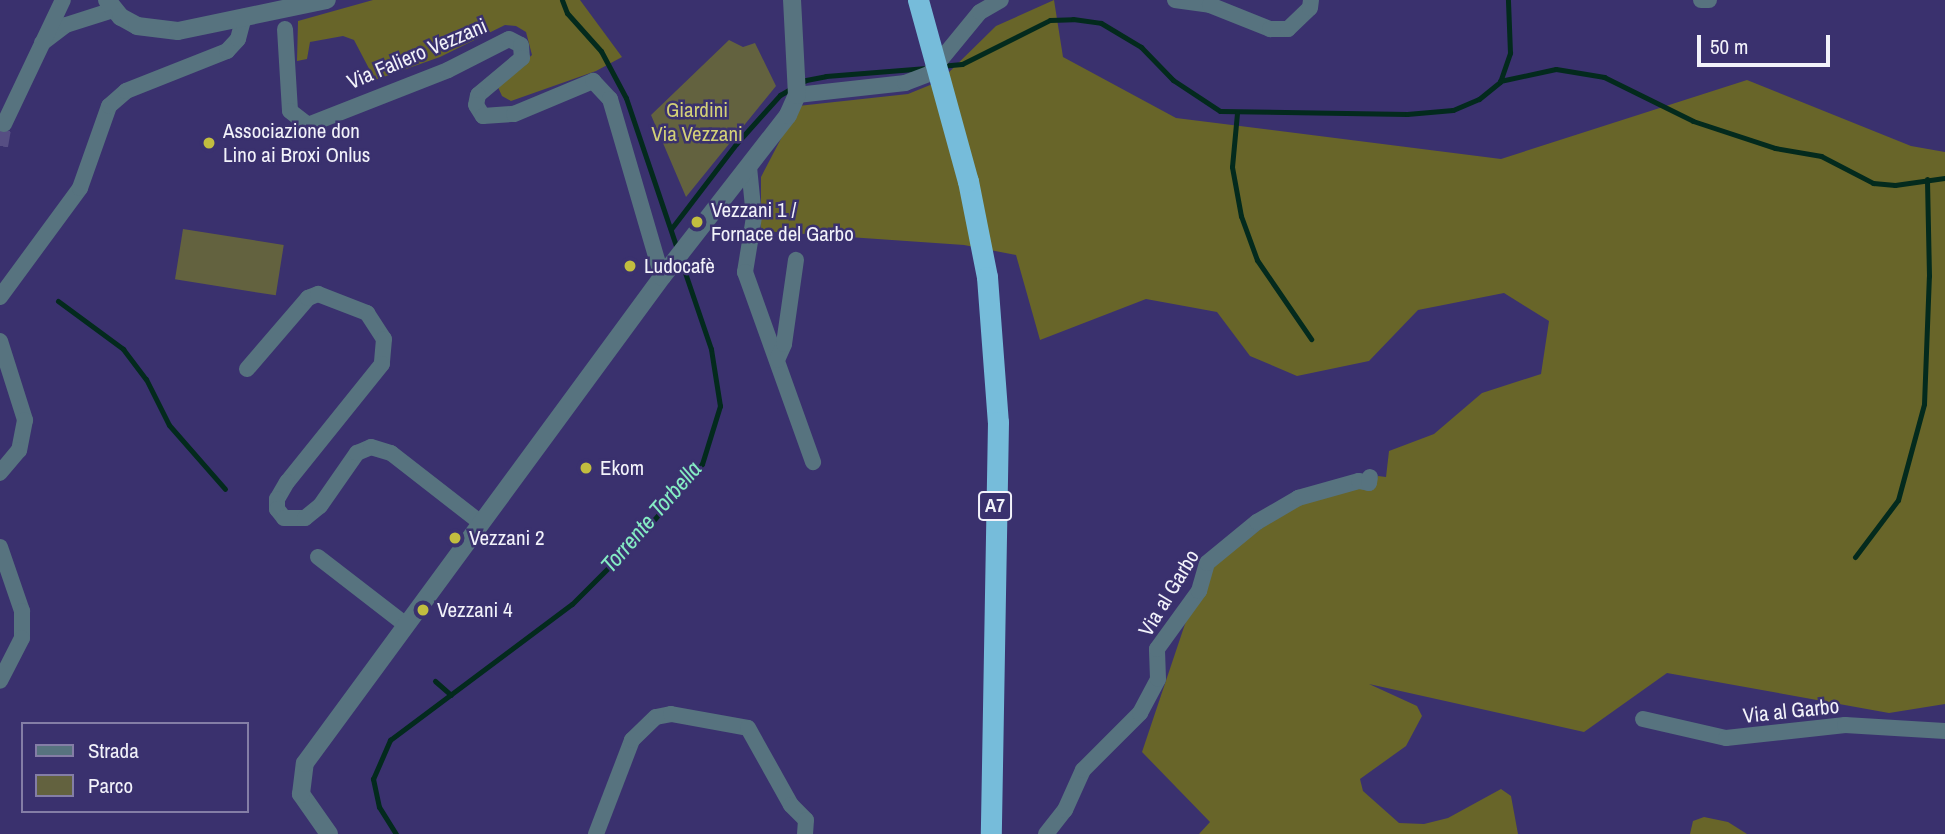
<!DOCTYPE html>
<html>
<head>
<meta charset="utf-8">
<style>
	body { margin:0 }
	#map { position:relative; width:1945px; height:834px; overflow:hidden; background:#3a316e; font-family:"Archivo Narrow",sans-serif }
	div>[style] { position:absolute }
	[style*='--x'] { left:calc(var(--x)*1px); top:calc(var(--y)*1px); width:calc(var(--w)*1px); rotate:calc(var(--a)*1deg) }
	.green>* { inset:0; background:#63623f; transform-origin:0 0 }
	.forest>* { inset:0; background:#686529 }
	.stream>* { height:5px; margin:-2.5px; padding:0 2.5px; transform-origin:2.5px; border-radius:2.5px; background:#032a1d }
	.minor-tunnel>* { height:16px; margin-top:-8px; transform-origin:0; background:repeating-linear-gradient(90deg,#564e83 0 16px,transparent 0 24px) }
	.minor>* { height:16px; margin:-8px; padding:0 8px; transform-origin:8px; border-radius:8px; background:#57737f }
	.tertiary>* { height:18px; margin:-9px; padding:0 9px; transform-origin:9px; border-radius:9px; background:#57737f }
	.motorway>* { height:21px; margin:-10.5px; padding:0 10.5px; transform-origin:10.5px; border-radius:10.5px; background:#76bcda }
	.motorway-bridge>* { height:21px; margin:-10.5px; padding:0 10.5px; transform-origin:10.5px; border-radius:10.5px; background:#76bcda }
	.dots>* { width:19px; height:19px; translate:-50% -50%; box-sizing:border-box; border:4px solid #3a316e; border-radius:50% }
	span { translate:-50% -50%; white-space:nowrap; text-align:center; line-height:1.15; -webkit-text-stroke:5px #3a316e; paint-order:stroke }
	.shield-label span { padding:2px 5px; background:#3a316e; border:2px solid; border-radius:5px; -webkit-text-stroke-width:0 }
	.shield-label { font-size:19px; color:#f2f2fa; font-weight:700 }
	.street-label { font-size:21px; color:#f2f2fa }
	.park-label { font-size:21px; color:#d4d178 }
	.poi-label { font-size:21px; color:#f2f2fa }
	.left { translate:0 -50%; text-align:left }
	.water-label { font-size:23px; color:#85ecc4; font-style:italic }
	.legend { position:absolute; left:21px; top:722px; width:228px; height:91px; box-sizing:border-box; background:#3a316e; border:2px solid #847ea6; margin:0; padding:9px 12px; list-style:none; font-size:21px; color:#f2f2fa }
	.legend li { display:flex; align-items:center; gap:14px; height:35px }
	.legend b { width:35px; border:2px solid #847ea6 }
	.scale { position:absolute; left:1697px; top:35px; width:133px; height:32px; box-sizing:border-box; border:4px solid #f2f2fa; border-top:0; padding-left:9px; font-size:21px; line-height:24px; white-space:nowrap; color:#f2f2fa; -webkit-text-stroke:5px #3a316e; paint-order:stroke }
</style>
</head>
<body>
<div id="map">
	<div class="green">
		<div style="clip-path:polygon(729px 40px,743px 47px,755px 43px,776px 86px,686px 197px,651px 115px)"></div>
		<div style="left:183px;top:229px;width:102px;height:51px;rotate:9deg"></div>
	</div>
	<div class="forest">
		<div style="clip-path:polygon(373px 0,580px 0,622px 57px,596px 71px,511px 101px,502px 96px,497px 85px,532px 55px,526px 32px,516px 26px,505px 25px,440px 57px,375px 80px,354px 40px,343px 36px,310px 42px,307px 59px,297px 61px,298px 21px)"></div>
		<div style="clip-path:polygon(1054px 0,1063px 57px,1176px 118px,1501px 159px,1747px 80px,1911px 146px,1945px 152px,1945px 704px,1889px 713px,1667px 673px,1584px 732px,1369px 684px,1417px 706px,1422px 716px,1406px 746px,1360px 779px,1363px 791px,1399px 823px,1424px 824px,1448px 818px,1501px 789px,1511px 796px,1518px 834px,1199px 834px,1210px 822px,1142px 752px,1185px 624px,1212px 565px,1299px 501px,1355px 487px,1374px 489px,1378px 476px,1386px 477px,1389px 451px,1434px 434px,1482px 393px,1541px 374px,1549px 321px,1504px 293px,1418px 310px,1369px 361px,1297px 376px,1250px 356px,1217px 312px,1146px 299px,1040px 340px,1016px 255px,964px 245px,761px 231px,761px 177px,798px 106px,908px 94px,940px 81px,996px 26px)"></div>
		<div style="clip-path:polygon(1704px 817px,1728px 822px,1747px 834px,1690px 834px,1693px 821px)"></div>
	</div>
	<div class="stream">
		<div style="--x:562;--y:0;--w:14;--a:69"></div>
		<div style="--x:567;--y:13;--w:51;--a:48.2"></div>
		<div style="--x:601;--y:51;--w:53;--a:62"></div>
		<div style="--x:626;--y:98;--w:163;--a:71.3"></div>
		<div style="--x:940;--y:66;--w:22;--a:-5"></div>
		<div style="--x:962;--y:64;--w:98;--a:-26.6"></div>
		<div style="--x:1050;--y:20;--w:23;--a:-2"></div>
		<div style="--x:1073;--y:19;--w:28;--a:8"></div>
		<div style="--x:1101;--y:23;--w:47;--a:31"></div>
		<div style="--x:1141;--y:47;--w:46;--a:45.9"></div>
		<div style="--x:1173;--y:80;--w:56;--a:33.4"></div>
		<div style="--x:1220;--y:111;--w:187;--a:0.9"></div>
		<div style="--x:1407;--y:114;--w:46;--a:-5"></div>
		<div style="--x:1453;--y:110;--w:28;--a:-23"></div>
		<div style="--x:1479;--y:99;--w:27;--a:-39"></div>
		<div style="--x:1500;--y:82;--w:31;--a:-71"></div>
		<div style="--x:1510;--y:53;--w:53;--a:-92.2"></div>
		<div style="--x:1500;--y:81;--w:57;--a:-12.1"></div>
		<div style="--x:1556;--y:69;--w:49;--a:9.5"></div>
		<div style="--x:1604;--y:77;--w:99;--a:26.3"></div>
		<div style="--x:1693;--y:121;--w:86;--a:18.2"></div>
		<div style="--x:1775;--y:148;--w:47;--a:9.9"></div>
		<div style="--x:1821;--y:156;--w:59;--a:27.4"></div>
		<div style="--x:1873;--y:183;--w:22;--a:5"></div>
		<div style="--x:1895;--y:185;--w:50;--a:-8"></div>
		<div style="--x:1237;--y:113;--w:54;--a:95.3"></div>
		<div style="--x:1232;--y:167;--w:50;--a:79.6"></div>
		<div style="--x:1241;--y:216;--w:47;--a:70"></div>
		<div style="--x:1257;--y:260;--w:96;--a:55.6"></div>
		<div style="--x:671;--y:229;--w:107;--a:-52.6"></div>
		<div style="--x:736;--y:144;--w:66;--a:-48.1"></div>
		<div style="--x:780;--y:95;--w:30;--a:-30"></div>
		<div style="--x:806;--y:80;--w:20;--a:-11"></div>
		<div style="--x:826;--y:76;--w:101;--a:-4.5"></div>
		<div style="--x:58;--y:301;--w:81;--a:36.4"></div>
		<div style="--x:123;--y:349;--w:38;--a:53"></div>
		<div style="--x:146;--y:379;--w:51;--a:63.4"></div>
		<div style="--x:169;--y:425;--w:85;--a:48.8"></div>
		<div style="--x:1855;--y:557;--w:71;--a:-53"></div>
		<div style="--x:1898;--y:500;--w:99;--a:-74.8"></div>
		<div style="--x:1924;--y:404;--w:128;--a:-87.8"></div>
		<div style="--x:1929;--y:276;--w:97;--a:-91.2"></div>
		<div style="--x:435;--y:681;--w:21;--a:41"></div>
		<div style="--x:396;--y:834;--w:32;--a:-122"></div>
		<div style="--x:379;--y:807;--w:29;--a:-102"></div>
		<div style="--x:373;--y:779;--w:43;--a:-66.4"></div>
		<div style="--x:390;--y:740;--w:227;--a:-36.8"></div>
		<div style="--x:572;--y:604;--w:96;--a:-45"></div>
		<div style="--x:640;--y:536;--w:95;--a:-49.3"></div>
		<div style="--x:702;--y:464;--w:61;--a:-72.8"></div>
		<div style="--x:720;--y:406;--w:58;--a:-99"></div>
		<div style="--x:711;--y:349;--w:93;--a:-108.8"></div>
	</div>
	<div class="minor-tunnel">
		<div style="--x:0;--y:146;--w:22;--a:-80"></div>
	</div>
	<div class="minor">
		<div style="--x:1175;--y:0;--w:35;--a:8"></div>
		<div style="--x:1210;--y:5;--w:65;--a:21.8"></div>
		<div style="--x:1270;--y:29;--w:18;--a:0"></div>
		<div style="--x:1288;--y:29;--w:30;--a:-44"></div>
		<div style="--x:1310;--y:8;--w:8;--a:-83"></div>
		<div style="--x:1701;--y:0;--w:8;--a:0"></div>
		<div style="--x:285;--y:29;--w:82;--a:86.5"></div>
		<div style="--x:290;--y:111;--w:23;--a:38"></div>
		<div style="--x:308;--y:125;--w:150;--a:-21.4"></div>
		<div style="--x:448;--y:70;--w:68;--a:-26.9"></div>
		<div style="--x:509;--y:39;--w:13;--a:27"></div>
		<div style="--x:521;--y:45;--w:13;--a:86"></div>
		<div style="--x:522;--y:58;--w:57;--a:139.9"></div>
		<div style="--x:478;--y:95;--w:10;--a:101"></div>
		<div style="--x:476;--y:105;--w:13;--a:58"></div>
		<div style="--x:483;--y:116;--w:31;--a:-4"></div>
		<div style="--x:514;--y:114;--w:86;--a:-22.7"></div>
		<div style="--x:593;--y:81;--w:25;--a:47"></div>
		<div style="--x:610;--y:99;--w:185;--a:73.7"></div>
		<div style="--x:42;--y:43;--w:30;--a:-37"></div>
		<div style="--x:66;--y:25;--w:49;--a:-17.7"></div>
		<div style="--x:797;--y:95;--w:109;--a:-6.3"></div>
		<div style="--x:905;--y:83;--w:26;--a:-21"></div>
		<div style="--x:929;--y:74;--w:80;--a:-50.6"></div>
		<div style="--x:980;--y:12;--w:24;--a:-30"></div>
		<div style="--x:4;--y:124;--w:137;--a:-64.6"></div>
		<div style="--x:749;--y:167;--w:50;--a:84.3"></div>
		<div style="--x:754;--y:217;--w:56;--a:99.3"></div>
		<div style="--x:745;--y:272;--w:202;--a:70.3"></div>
		<div style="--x:0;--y:297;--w:135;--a:-53.7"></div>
		<div style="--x:80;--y:188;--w:87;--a:-70.5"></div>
		<div style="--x:109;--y:106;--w:23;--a:-41"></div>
		<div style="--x:126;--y:91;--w:109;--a:-21.6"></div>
		<div style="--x:227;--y:51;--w:16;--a:-47"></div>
		<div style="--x:238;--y:39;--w:23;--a:-75"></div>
		<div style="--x:0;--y:341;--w:83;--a:72.4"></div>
		<div style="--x:25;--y:420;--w:31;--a:101"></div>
		<div style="--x:19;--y:450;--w:30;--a:130"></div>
		<div style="--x:777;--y:360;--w:17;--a:-66"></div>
		<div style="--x:784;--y:344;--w:85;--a:-81.9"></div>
		<div style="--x:247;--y:369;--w:94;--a:-49.3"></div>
		<div style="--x:308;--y:298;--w:11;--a:-22"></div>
		<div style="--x:318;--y:294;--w:53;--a:21.2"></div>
		<div style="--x:367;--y:313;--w:31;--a:57"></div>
		<div style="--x:384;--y:339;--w:25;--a:95"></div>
		<div style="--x:382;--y:364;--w:151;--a:128.8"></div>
		<div style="--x:287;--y:482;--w:20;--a:120"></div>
		<div style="--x:277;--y:499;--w:10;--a:90"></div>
		<div style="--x:277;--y:509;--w:11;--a:52"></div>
		<div style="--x:284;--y:518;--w:21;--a:0"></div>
		<div style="--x:305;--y:518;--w:19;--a:-39"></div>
		<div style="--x:320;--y:506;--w:65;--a:-55.1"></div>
		<div style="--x:357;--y:453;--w:15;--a:-23"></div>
		<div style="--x:371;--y:447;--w:21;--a:17"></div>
		<div style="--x:391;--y:453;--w:114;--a:37.9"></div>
		<div style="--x:0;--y:547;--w:68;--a:71"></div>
		<div style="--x:22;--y:611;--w:27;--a:90"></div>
		<div style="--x:22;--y:638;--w:48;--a:117.1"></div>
		<div style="--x:318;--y:557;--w:111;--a:37.7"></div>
		<div style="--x:1643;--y:719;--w:85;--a:12.9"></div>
		<div style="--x:1726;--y:738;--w:120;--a:-6.2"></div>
		<div style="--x:1845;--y:725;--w:100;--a:3.4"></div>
		<div style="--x:596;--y:834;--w:101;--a:-69"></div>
		<div style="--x:632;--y:740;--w:33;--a:-44"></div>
		<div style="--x:656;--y:717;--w:15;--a:-11"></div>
		<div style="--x:671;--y:714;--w:78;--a:10.3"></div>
		<div style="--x:748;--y:728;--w:88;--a:60.8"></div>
		<div style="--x:791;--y:805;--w:21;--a:45"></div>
		<div style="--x:806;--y:820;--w:14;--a:94"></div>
		<div style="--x:1046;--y:834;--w:31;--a:-52"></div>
		<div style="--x:1065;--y:810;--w:44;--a:-65.8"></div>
		<div style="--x:1083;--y:770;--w:81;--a:-45"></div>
		<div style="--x:1140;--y:713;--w:38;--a:-62"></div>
		<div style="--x:1158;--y:679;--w:30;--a:-92"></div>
		<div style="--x:1157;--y:649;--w:72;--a:-54.1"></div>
		<div style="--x:1199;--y:591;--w:29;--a:-74"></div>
		<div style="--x:1207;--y:563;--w:65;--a:-39.4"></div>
		<div style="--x:1257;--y:522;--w:48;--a:-30.3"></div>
		<div style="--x:1298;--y:498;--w:63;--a:-15.6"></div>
		<div style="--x:1359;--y:481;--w:10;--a:11"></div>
		<div style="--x:1369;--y:483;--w:6;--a:-81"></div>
	</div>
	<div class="tertiary">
		<div style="--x:107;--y:0;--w:22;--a:51"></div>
		<div style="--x:121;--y:17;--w:18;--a:29"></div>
		<div style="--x:137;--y:26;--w:41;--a:7"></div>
		<div style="--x:178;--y:31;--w:152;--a:-11.8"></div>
		<div style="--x:329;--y:834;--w:49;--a:-125"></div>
		<div style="--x:301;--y:794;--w:31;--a:-83"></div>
		<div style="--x:305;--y:763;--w:603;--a:-53.7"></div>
		<div style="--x:662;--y:277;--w:205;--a:-52.1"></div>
		<div style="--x:788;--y:115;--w:22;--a:-66"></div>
		<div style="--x:797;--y:95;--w:95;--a:-93"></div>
	</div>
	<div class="motorway">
		<div style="--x:968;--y:181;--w:98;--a:78.8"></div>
		<div style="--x:987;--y:277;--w:145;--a:85.7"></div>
		<div style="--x:998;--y:422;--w:412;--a:91"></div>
	</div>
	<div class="motorway-bridge">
		<div style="--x:918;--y:0;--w:188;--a:74.6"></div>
	</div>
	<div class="dots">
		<div style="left:209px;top:143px;background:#c2bd3f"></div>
		<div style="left:697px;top:222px;background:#c2bd3f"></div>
		<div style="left:630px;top:266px;background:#c2bd3f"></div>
		<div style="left:586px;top:468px;background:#c2bd3f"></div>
		<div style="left:455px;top:538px;background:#c2bd3f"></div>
		<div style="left:423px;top:610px;background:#c2bd3f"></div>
	</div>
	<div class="shield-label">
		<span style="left:995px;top:506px">A7</span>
	</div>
	<div class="street-label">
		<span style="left:417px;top:54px;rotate:-23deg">Via Faliero Vezzani</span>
		<span style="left:1169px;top:593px;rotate:-59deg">Via al Garbo</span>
		<span style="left:1791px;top:711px;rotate:-6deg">Via al Garbo</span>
	</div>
	<div class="park-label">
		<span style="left:697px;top:122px">Giardini<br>Via Vezzani</span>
	</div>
	<div class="poi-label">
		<span class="left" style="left:223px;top:143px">Associazione don<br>Lino ai Broxi Onlus</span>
		<span class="left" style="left:711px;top:222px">Vezzani 1 /<br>Fornace del Garbo</span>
		<span class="left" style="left:644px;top:266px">Ludocafè</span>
		<span class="left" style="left:600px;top:468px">Ekom</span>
		<span class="left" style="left:469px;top:538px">Vezzani 2</span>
		<span class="left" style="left:437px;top:610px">Vezzani 4</span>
	</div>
	<div class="water-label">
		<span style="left:651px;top:517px;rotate:-49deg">Torrente Torbella</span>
	</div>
	<ul class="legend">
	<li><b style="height:9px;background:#57737f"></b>Strada</li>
	<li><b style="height:19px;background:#63623f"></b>Parco</li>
	</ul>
	<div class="scale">50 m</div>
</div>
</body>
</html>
